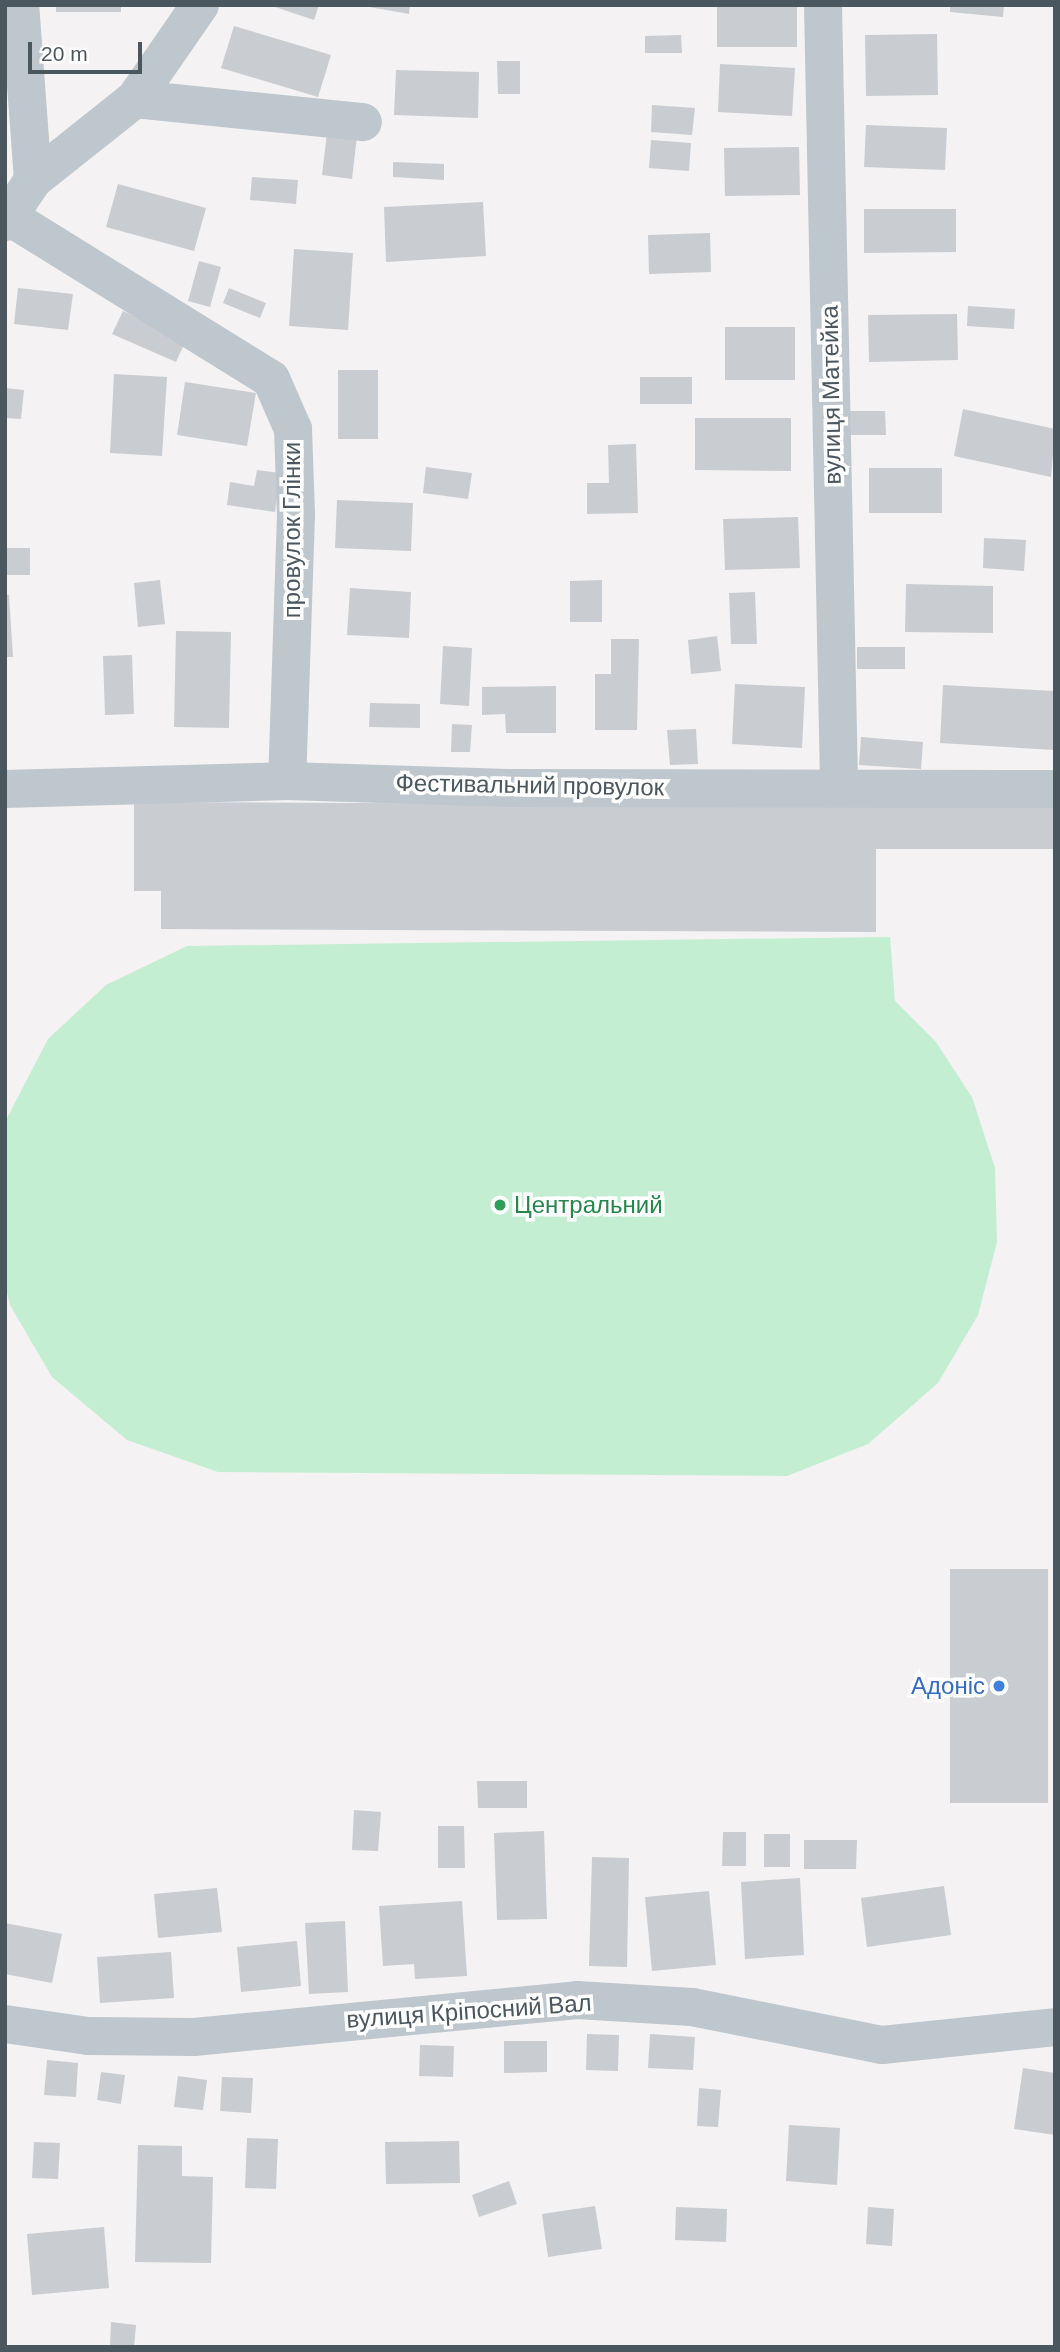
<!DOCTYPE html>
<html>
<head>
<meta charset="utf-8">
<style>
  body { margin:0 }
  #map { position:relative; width:1060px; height:2352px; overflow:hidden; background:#f4f2f2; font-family:Arial,sans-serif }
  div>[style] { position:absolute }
  .green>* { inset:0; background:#c4eed1 }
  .building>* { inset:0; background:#c9cdd1 }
  .minor>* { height:38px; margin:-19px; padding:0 19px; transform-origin:19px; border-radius:19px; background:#bec7cd }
  .dots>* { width:19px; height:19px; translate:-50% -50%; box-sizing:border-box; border:4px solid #fff; border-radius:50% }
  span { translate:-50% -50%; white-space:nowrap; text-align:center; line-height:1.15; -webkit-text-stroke:7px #fff; paint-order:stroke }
  .street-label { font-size:24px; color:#4a575f }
  .leisure-label { font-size:24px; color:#27864d }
  .left { translate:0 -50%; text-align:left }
  .shop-label { font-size:24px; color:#366cbe }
  .right { translate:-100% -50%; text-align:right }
  .frame { position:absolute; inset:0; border:7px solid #4a575f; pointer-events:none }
  .scale { position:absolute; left:28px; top:42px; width:114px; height:32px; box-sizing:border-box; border:4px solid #4a575f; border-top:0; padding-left:9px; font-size:21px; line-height:24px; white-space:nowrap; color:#4a575f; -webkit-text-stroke:5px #fff; paint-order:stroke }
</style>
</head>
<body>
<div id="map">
  <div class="green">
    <i style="clip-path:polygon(890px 937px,895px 1001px,936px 1042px,972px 1097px,995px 1168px,997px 1242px,978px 1315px,938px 1383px,868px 1444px,787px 1476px,218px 1472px,127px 1440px,52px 1377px,10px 1305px,5px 1284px,5px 1122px,48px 1039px,106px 985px,187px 946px)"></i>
  </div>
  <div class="building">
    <i style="clip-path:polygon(56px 5px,121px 5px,121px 12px,56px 12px)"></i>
    <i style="clip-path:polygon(269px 5px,319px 5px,314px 20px)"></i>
    <i style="clip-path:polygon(358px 5px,410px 5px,409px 14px)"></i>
    <i style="clip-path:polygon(717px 5px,797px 5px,797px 47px,717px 47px)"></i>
    <i style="clip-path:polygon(950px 5px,1004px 5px,1003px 17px,950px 12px)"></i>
    <i style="clip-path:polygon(234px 26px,331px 55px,318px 97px,221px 68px)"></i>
    <i style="clip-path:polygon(937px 34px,938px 95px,866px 96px,865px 35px)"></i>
    <i style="clip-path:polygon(681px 35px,682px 53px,645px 53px,645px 36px)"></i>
    <i style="clip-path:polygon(497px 61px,520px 61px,520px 94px,498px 94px)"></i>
    <i style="clip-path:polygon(720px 64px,795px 68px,792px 116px,718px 112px)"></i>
    <i style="clip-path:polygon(396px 70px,479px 72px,478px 118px,394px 115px)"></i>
    <i style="clip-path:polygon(652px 105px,695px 108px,692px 135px,651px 132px)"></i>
    <i style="clip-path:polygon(866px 125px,947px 128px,945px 170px,864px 167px)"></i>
    <i style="clip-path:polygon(327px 133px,357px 136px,352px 179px,322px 175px)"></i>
    <i style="clip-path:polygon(651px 140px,691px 143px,689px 171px,649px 168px)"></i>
    <i style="clip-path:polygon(799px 147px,800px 195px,725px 196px,724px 148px)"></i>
    <i style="clip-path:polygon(393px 162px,444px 164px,444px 180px,393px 177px)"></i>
    <i style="clip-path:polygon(252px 177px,298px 180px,296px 204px,250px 200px)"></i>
    <i style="clip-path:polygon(118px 184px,206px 208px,194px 251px,106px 227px)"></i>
    <i style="clip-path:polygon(483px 202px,486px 256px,386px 262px,384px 207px)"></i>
    <i style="clip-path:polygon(864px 209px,956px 209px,956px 252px,864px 253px)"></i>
    <i style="clip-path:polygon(710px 233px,711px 272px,649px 274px,648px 235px)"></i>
    <i style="clip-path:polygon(294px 249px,353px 253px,348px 330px,289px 326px)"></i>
    <i style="clip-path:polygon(199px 261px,221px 267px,210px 307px,188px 301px)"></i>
    <i style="clip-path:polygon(18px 288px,73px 294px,68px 330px,14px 324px)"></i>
    <i style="clip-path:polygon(229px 288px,266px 303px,260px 318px,223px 303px)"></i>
    <i style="clip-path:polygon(968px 306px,1015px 309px,1014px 329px,967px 326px)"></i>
    <i style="clip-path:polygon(123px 311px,186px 340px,176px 362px,112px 334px)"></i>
    <i style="clip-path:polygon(957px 314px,958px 360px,869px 362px,868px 315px)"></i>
    <i style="clip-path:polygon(725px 327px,795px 327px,795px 380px,725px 380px)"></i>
    <i style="clip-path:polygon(338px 370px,378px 370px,378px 439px,338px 439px)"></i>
    <i style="clip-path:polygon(114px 374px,167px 377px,162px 456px,110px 453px)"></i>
    <i style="clip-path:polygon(640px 377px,692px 377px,692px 404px,640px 404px)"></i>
    <i style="clip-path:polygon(185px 382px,256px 393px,247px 446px,177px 435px)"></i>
    <i style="clip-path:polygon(5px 388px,24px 390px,21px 419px,5px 418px)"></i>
    <i style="clip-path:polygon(963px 409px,1055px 429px,1051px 477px,954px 456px)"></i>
    <i style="clip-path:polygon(849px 411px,885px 411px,886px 435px,850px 435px)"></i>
    <i style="clip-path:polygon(695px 418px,791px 418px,791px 471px,695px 470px)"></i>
    <i style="clip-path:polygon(636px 444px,638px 513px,587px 514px,587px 483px,609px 483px,608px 445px)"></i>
    <i style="clip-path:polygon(426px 467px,472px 473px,468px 499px,423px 493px)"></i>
    <i style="clip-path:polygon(869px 468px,942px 468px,942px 513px,869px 513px)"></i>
    <i style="clip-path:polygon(257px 470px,280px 473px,275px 512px,227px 505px,230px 482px,254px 486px)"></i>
    <i style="clip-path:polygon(337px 500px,413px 503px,411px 551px,335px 548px)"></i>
    <i style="clip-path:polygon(798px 517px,800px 568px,725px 570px,723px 519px)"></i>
    <i style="clip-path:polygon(984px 538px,1026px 540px,1024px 571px,983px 568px)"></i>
    <i style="clip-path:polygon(5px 548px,30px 548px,30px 575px,5px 575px)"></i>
    <i style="clip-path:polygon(160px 580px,165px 624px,138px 627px,134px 583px)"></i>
    <i style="clip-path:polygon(602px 580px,602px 622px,570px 622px,570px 581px)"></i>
    <i style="clip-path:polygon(906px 584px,993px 586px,993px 633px,905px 632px)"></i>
    <i style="clip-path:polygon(350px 588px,411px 592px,409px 638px,347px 635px)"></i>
    <i style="clip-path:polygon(755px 592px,757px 644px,731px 644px,729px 593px)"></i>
    <i style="clip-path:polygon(5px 595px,9px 595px,13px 657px,5px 657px)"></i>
    <i style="clip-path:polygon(176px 631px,231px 632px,229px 728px,174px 727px)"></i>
    <i style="clip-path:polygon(717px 636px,721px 671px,691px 674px,688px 640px)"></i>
    <i style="clip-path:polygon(611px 639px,639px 639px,637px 730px,595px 730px,595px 674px,611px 674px)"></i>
    <i style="clip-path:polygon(443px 646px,472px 648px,469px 706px,440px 704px)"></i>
    <i style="clip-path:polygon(857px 647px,905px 647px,905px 669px,857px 669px)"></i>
    <i style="clip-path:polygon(132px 655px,134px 714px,105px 715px,103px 656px)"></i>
    <i style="clip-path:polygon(735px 684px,805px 687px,802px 748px,732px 744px)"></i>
    <i style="clip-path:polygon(943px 685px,1055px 691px,1055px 750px,940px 743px)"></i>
    <i style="clip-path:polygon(556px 686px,556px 733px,506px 733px,505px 714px,482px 715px,482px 687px)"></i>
    <i style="clip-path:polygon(370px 703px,420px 704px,420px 728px,369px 727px)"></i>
    <i style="clip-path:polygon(452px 724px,472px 725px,470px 752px,451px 752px)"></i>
    <i style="clip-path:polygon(696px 729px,698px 764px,670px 765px,667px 730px)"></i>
    <i style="clip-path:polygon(861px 737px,923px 742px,921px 769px,859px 765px)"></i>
    <i style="clip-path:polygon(134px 802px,1055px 806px,1055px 849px,876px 849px,876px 932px,161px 929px,161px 891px,134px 891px)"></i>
    <i style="clip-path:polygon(950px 1569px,1048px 1569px,1048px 1803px,950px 1803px)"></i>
    <i style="clip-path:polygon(477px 1781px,527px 1781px,527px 1808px,478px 1808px)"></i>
    <i style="clip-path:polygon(354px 1810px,381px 1812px,378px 1851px,352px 1850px)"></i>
    <i style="clip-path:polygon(438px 1826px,464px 1826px,465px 1868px,438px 1868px)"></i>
    <i style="clip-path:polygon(544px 1831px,547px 1919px,497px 1920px,494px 1833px)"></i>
    <i style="clip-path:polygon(723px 1832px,746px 1832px,746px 1866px,722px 1866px)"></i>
    <i style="clip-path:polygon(764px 1834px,790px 1834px,790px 1867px,764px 1867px)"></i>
    <i style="clip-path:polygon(804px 1840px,857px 1840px,856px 1869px,804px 1869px)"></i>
    <i style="clip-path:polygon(592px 1857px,629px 1858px,627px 1967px,589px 1966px)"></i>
    <i style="clip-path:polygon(800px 1878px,804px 1955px,745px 1959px,741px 1882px)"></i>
    <i style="clip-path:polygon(944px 1886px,951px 1935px,867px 1947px,861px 1898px)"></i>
    <i style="clip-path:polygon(217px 1888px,222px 1932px,158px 1938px,154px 1894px)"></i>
    <i style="clip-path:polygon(709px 1891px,716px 1965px,652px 1971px,645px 1897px)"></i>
    <i style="clip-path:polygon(462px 1901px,467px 1976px,415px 1979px,414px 1964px,383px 1966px,379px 1906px)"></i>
    <i style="clip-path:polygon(345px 1921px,348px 1992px,309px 1994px,305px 1923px)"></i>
    <i style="clip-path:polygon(5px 1923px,62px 1934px,52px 1983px,5px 1974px)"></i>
    <i style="clip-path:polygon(297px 1941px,301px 1986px,241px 1992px,237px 1947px)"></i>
    <i style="clip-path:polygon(171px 1952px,174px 1998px,100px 2003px,97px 1957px)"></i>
    <i style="clip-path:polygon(587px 2034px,619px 2035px,618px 2071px,586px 2070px)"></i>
    <i style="clip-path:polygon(650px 2034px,695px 2037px,693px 2070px,648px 2068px)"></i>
    <i style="clip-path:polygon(504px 2041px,547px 2041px,547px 2072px,504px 2073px)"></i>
    <i style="clip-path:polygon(420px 2045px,454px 2046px,453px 2077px,419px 2076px)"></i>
    <i style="clip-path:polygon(47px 2060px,78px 2063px,76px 2097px,44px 2095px)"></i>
    <i style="clip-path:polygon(1023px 2068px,1055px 2073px,1055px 2135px,1014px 2129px)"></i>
    <i style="clip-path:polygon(101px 2072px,125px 2075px,121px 2104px,97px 2100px)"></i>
    <i style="clip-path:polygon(178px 2076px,207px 2080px,203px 2110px,174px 2107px)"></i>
    <i style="clip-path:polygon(222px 2077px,253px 2078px,251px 2113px,220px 2111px)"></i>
    <i style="clip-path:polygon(699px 2088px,721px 2090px,718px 2127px,697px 2126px)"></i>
    <i style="clip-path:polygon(789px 2125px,840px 2128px,837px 2185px,786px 2181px)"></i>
    <i style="clip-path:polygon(247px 2138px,278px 2139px,276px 2189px,245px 2188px)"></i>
    <i style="clip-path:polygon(459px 2141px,460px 2183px,386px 2184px,385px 2142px)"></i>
    <i style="clip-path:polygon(34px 2142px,60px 2143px,58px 2179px,32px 2178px)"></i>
    <i style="clip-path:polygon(138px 2145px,182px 2146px,182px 2176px,213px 2177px,211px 2263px,135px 2262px)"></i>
    <i style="clip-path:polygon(509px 2181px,517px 2204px,479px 2217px,472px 2195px)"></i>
    <i style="clip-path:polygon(595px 2206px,602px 2249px,548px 2257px,542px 2214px)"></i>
    <i style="clip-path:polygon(676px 2207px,727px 2209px,726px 2242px,675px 2240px)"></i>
    <i style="clip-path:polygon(868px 2207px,894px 2209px,892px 2246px,866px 2244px)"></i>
    <i style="clip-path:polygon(104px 2227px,109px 2288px,32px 2295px,27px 2234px)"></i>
    <i style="clip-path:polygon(111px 2322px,136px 2325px,134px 2347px,110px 2347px)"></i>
  </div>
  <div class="minor">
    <i style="left:200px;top:5px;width:114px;rotate:124.7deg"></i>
    <i style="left:135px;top:99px;width:229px;rotate:5.8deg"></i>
    <i style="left:823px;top:5px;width:780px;rotate:88.82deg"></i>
    <i style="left:33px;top:180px;width:130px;rotate:-38.5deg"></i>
    <i style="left:11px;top:218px;width:306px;rotate:31.8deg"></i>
    <i style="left:271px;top:379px;width:55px;rotate:66.3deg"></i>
    <i style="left:293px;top:429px;width:85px;rotate:88deg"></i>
    <i style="left:296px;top:514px;width:267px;rotate:91.9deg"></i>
    <i style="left:5px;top:222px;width:50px;rotate:-56.3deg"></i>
    <i style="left:33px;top:180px;width:175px;rotate:-94.2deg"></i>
    <i style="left:5px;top:789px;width:282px;rotate:-1.6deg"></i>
    <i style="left:287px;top:781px;width:221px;rotate:1.8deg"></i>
    <i style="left:508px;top:788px;width:547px;rotate:0.1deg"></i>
    <i style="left:5px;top:2024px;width:84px;rotate:8.2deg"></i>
    <i style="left:88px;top:2036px;width:106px;rotate:0.5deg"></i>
    <i style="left:194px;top:2037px;width:385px;rotate:-5.5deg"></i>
    <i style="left:577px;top:2000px;width:115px;rotate:3.5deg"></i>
    <i style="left:692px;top:2007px;width:194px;rotate:11.3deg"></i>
    <i style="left:882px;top:2045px;width:174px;rotate:-5.9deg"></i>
  </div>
  <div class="dots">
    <i style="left:500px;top:1205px;background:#2e9e5b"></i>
    <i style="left:999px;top:1686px;background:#3f7fe0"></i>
  </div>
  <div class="street-label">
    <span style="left:831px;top:395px;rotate:-91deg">вулиця Матейка</span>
    <span style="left:292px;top:530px;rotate:-90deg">провулок Глінки</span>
    <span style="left:530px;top:785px;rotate:1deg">Фестивальний провулок</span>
    <span style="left:469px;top:2011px;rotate:-4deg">вулиця Кріпосний Вал</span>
  </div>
  <div class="leisure-label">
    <span class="left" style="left:514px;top:1205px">Центральний</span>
  </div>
  <div class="shop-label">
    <span class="right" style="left:985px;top:1686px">Адоніс</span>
  </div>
  <div class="frame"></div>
  <div class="scale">20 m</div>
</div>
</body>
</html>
